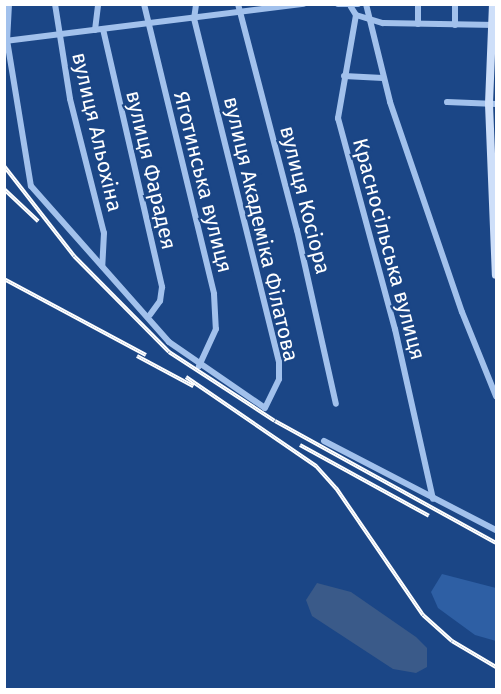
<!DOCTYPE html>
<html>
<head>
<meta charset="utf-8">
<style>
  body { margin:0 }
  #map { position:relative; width:501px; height:694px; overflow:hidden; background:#1b4686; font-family:"Fira Sans",sans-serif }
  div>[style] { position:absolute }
  .green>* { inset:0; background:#2e5fa4 }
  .water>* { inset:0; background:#3a5a89 }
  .street>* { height:6px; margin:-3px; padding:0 3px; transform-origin:3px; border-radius:3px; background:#a2c1ec }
  .secondary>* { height:8px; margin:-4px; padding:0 4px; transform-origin:4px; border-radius:4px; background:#cedff9 }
  .rail>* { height:4px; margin-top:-2px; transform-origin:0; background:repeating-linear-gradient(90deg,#1b4686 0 4.5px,#fff 0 9px); box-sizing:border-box; border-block:2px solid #fff }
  span { translate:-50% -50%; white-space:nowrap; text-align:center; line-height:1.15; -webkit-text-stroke:4.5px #1b4686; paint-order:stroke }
  .street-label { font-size:21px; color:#fff }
  .frame { position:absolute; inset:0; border:6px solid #fff; pointer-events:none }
</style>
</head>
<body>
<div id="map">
  <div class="green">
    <i style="clip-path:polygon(442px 574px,496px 588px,496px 641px,475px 635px,438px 608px,431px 592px)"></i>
  </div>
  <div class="water">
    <i style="clip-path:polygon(317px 583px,351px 592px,416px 637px,427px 648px,427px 667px,416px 673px,393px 669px,312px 616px,306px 600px)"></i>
  </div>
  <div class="street">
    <i style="left:9px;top:4px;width:36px;rotate:93deg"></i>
    <i style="left:7px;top:40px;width:148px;rotate:80.7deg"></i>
    <i style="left:31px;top:186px;width:208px;rotate:48.5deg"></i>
    <i style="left:169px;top:342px;width:116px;rotate:34.5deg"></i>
    <i style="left:265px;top:408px;width:32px;rotate:-64deg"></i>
    <i style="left:279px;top:379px;width:17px;rotate:-90deg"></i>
    <i style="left:279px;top:362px;width:353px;rotate:-103.9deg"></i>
    <i style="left:194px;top:19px;width:15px;rotate:-82deg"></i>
    <i style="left:55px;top:4px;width:96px;rotate:81deg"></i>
    <i style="left:70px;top:99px;width:138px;rotate:75.8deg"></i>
    <i style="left:104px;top:233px;width:33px;rotate:93deg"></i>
    <i style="left:144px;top:4px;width:298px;rotate:76.4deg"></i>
    <i style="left:214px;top:294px;width:35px;rotate:87deg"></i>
    <i style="left:216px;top:329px;width:41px;rotate:114.7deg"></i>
    <i style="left:238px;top:4px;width:234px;rotate:75.4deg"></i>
    <i style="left:297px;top:230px;width:178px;rotate:77.4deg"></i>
    <i style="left:338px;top:4px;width:20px"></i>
    <i style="left:366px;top:4px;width:101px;rotate:76.2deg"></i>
    <i style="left:390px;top:102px;width:222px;rotate:71.1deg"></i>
    <i style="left:462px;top:312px;width:91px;rotate:68deg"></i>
    <i style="left:418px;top:4px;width:20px;rotate:90deg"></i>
    <i style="left:455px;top:4px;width:21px;rotate:90deg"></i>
    <i style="left:351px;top:7px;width:9px;rotate:58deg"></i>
    <i style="left:356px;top:15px;width:105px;rotate:99.9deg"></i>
    <i style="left:338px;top:118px;width:219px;rotate:74.9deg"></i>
    <i style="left:395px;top:329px;width:174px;rotate:77.4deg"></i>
    <i style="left:356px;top:15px;width:28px;rotate:17deg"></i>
    <i style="left:383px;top:23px;width:113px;rotate:1deg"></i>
    <i style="left:103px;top:29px;width:265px;rotate:77.1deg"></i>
    <i style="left:162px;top:287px;width:14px;rotate:98deg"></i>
    <i style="left:160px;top:301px;width:17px;rotate:126deg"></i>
    <i style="left:95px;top:30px;width:26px;rotate:-83deg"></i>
    <i style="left:5px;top:41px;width:301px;rotate:-7.1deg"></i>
    <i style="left:344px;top:76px;width:39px;rotate:3deg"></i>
    <i style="left:447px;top:102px;width:49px;rotate:2.3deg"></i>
    <i style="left:324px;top:441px;width:194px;rotate:27.4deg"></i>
  </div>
  <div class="secondary">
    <i style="left:493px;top:4px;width:100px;rotate:92.3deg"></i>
    <i style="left:489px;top:104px;width:171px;rotate:87.7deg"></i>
  </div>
  <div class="rail">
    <i style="left:4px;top:166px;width:114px;rotate:52.1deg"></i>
    <i style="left:74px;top:256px;width:135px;rotate:45.3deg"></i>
    <i style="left:169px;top:352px;width:126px;rotate:33.1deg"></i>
    <i style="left:275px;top:421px;width:252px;rotate:28.9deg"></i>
    <i style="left:4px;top:189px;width:47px;rotate:43.3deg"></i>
    <i style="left:4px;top:279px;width:161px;rotate:28.2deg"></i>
    <i style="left:137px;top:356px;width:64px;rotate:28.2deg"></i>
    <i style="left:186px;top:377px;width:158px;rotate:34.4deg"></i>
    <i style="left:316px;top:466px;width:30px;rotate:48deg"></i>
    <i style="left:336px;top:488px;width:154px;rotate:55.6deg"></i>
    <i style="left:423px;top:615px;width:39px;rotate:42deg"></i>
    <i style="left:452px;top:641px;width:51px;rotate:30.6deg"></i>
    <i style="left:300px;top:445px;width:147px;rotate:28.8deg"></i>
  </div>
  <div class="street-label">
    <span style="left:97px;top:132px;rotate:77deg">вулиця Альохіна</span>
    <span style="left:151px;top:170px;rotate:77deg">вулиця Фарадея</span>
    <span style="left:203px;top:182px;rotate:76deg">Яготинська вулиця</span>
    <span style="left:305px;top:200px;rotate:76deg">вулиця Косіора</span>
    <span style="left:261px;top:229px;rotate:77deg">вулиця Академіка Філатова</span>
    <span style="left:389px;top:249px;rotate:75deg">Красносільська вулиця</span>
  </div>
  <div class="frame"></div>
</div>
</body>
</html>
